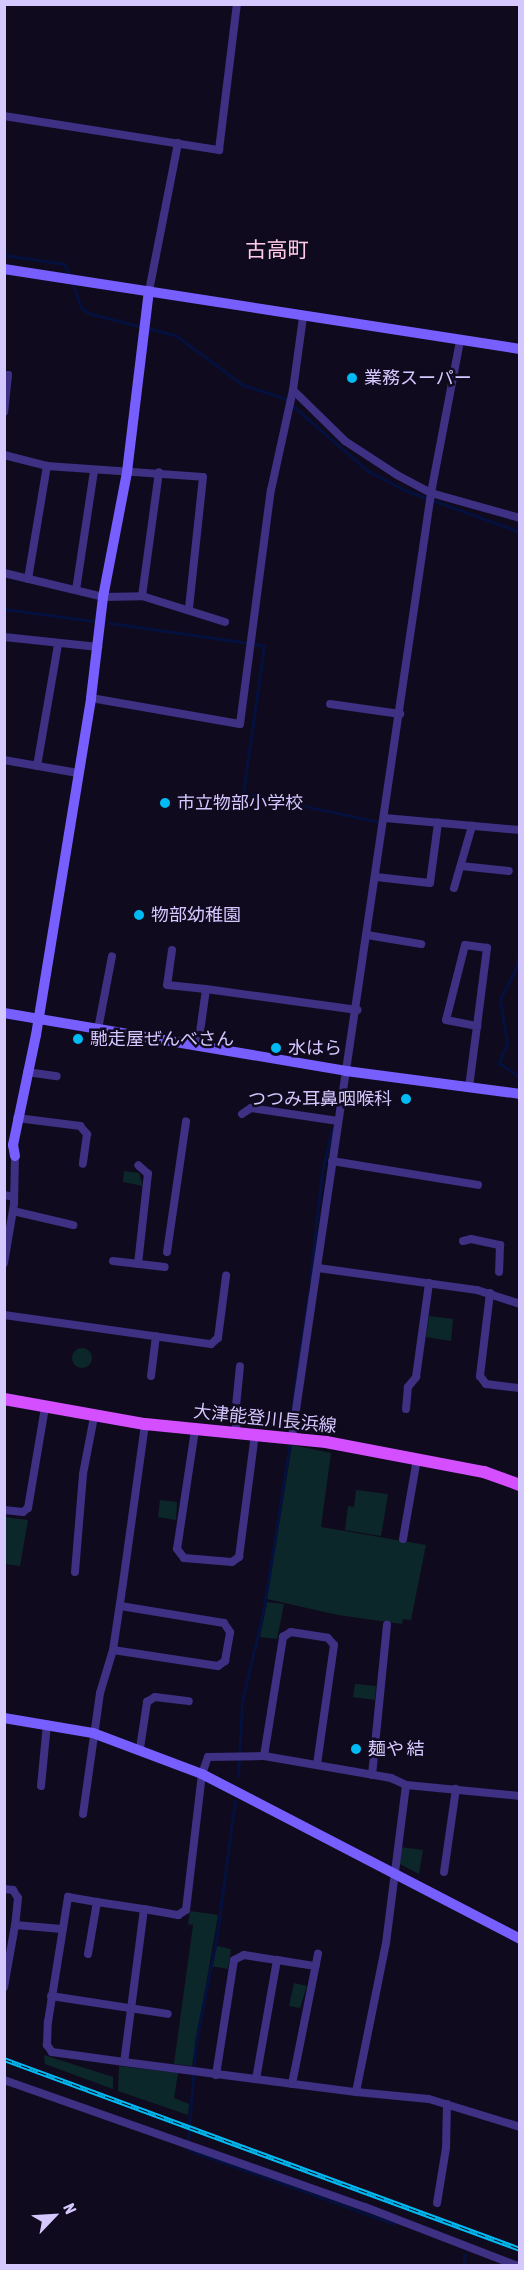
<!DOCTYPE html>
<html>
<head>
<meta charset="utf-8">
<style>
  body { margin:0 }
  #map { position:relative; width:524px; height:2270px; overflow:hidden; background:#100a1f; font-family:"Asap Condensed","Noto Sans JP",sans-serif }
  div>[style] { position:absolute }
  .green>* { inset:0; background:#0c2729 }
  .round { border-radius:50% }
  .stream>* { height:3px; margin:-1.5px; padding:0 1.5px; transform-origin:1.5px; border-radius:1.5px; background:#04113e }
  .street>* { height:8px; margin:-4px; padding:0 4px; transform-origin:4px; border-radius:4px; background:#3e3083 }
  .secondary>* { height:10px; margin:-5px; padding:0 5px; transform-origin:5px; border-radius:5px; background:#775fff }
  .primary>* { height:12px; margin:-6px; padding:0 6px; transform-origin:6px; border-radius:6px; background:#d44fff }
  .rail>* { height:5px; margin-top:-2.5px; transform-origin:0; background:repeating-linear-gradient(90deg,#100a1f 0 9px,#00bbf3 0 18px); box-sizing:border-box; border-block:2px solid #00bbf3 }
  .dots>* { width:16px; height:16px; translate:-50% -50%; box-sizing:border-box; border:3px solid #100a1f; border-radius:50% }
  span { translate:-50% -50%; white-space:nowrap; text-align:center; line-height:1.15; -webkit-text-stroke:5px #100a1f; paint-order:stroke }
  .poi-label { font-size:18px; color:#d5c8ff }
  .left { translate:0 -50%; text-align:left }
  .right { translate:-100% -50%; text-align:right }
  .street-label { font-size:18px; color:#d5c8ff }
  .quarter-label { font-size:21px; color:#ffcae5 }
  .frame { position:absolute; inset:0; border:6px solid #d5c8ff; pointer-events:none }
  .north { position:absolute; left:24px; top:2186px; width:60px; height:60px; -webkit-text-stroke:4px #100a1f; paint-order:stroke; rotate:65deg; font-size:16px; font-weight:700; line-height:24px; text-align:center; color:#d5c8ff }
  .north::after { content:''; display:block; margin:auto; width:21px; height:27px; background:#d5c8ff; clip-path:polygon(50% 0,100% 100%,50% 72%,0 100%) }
</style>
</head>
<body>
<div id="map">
  <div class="green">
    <i style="clip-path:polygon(124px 1171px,139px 1173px,143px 1186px,123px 1182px)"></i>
    <i style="clip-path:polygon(429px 1316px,453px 1319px,451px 1341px,426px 1337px)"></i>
    <i class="round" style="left:72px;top:1348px;width:20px;height:20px"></i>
    <i style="clip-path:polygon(292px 1445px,331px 1453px,321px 1527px,426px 1545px,411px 1620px,403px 1619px,402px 1624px,338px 1615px,267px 1599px)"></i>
    <i style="clip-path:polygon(356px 1490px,388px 1494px,381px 1536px,345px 1530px,348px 1506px,354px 1507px)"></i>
    <i style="clip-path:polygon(160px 1500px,177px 1502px,176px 1520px,158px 1517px)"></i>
    <i style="clip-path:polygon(4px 1517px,28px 1520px,20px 1566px,5px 1564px)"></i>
    <i style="clip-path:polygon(267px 1602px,284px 1604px,277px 1639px,260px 1637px)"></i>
    <i style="clip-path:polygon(355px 1684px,376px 1686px,375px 1700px,353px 1697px)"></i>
    <i style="clip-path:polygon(400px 1847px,423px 1850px,419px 1874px,398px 1863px)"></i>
    <i style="clip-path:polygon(190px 1911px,218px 1915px,192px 2066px,174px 2064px,193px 1925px,188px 1924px)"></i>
    <i style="clip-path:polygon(217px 1946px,231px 1949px,228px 1969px,211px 1966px)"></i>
    <i style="clip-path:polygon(294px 1983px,307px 1986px,300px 2008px,289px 2006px)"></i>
    <i style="clip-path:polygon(44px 2055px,113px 2077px,113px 2089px,45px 2064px)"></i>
    <i style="clip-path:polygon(119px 2066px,178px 2073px,174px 2098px,189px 2104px,188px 2115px,118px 2091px)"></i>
  </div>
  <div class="stream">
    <i style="left:4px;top:255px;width:61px;rotate:8.5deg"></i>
    <i style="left:64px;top:264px;width:16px;rotate:63deg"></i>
    <i style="left:73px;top:284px;width:23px;rotate:72deg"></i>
    <i style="left:80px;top:306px;width:11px;rotate:41deg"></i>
    <i style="left:88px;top:313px;width:56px;rotate:14.5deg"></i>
    <i style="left:148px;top:328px;width:28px;rotate:15deg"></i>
    <i style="left:175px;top:335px;width:84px;rotate:36.3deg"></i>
    <i style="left:243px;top:385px;width:43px;rotate:17.6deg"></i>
    <i style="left:284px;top:398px;width:111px;rotate:41deg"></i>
    <i style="left:368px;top:471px;width:44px;rotate:27.1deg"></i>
    <i style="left:407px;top:491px;width:120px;rotate:19.9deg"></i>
    <i style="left:4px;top:609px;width:90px;rotate:7.7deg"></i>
    <i style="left:110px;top:623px;width:140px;rotate:8.2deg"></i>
    <i style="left:254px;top:644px;width:10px;rotate:11deg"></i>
    <i style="left:264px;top:646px;width:148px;rotate:98.1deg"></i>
    <i style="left:243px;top:793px;width:140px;rotate:12deg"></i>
    <i style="left:380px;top:822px;width:3px;rotate:108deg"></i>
    <i style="left:520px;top:948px;width:18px;rotate:99deg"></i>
    <i style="left:517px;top:966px;width:38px;rotate:117deg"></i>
    <i style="left:500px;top:1000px;width:44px;rotate:80.8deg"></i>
    <i style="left:507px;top:1043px;width:22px;rotate:112deg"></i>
    <i style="left:499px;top:1063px;width:25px;rotate:34deg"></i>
    <i style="left:310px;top:1281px;width:110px;rotate:-83.7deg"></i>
    <i style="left:322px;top:1172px;width:44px;rotate:-76.9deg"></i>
    <i style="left:289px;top:1427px;width:137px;rotate:-81.6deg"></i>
    <i style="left:238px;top:1776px;width:75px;rotate:-86.9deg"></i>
    <i style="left:242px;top:1701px;width:90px;rotate:-76.6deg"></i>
    <i style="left:263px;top:1613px;width:173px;rotate:-81deg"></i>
    <i style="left:188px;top:2140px;width:100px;rotate:-85.4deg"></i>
    <i style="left:196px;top:2040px;width:101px;rotate:-78.6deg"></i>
    <i style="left:216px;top:1941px;width:141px;rotate:-82.3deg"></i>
    <i style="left:189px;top:2150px;width:218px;rotate:19.8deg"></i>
    <i style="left:463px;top:2266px;width:12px;rotate:-81deg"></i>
  </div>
  <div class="street">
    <i style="left:4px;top:116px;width:218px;rotate:9deg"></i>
    <i style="left:219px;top:150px;width:147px;rotate:-83deg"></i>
    <i style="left:149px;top:291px;width:151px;rotate:-78.9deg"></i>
    <i style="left:4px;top:375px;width:4px"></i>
    <i style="left:8px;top:375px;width:37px;rotate:96deg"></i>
    <i style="left:293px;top:390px;width:73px;rotate:44.4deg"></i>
    <i style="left:345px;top:441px;width:62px;rotate:33.2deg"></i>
    <i style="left:397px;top:475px;width:38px;rotate:28deg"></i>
    <i style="left:431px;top:493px;width:92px;rotate:15.7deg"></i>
    <i style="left:4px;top:455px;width:44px;rotate:14.3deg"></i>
    <i style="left:47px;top:466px;width:156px;rotate:4deg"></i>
    <i style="left:203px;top:477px;width:133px;rotate:96.1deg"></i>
    <i style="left:4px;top:573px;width:102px;rotate:13.6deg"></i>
    <i style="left:103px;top:597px;width:39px;rotate:-1deg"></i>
    <i style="left:142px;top:596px;width:87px;rotate:17.4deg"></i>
    <i style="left:28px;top:579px;width:115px;rotate:-80.5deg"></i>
    <i style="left:76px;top:590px;width:120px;rotate:-81.4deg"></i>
    <i style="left:142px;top:596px;width:125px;rotate:-82.2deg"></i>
    <i style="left:4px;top:637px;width:95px;rotate:6.1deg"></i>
    <i style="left:91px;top:698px;width:151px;rotate:9.9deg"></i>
    <i style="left:240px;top:724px;width:236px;rotate:-82.5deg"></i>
    <i style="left:271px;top:490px;width:102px;rotate:-77.6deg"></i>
    <i style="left:293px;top:390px;width:74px;rotate:-82.2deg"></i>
    <i style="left:330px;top:704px;width:71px;rotate:8.1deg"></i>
    <i style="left:4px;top:760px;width:75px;rotate:10deg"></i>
    <i style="left:37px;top:766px;width:124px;rotate:-80.2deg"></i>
    <i style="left:385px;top:818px;width:136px;rotate:5.1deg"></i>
    <i style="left:461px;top:866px;width:48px;rotate:5.9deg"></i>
    <i style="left:376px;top:877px;width:54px;rotate:6.3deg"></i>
    <i style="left:430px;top:883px;width:61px;rotate:-82.4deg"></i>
    <i style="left:454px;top:888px;width:65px;rotate:-73.8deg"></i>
    <i style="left:367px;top:935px;width:55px;rotate:9.5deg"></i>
    <i style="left:172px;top:950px;width:35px;rotate:98deg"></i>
    <i style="left:167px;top:985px;width:39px;rotate:6deg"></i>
    <i style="left:98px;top:1029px;width:74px;rotate:-79.1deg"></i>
    <i style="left:194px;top:1046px;width:9px;rotate:-54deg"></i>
    <i style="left:199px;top:1039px;width:50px;rotate:-82deg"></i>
    <i style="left:206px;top:989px;width:153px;rotate:7.9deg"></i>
    <i style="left:27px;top:1072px;width:30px;rotate:8deg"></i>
    <i style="left:469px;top:1087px;width:62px;rotate:-82.5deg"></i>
    <i style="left:477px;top:1026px;width:79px;rotate:-82.7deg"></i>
    <i style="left:487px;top:948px;width:22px;rotate:-172deg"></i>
    <i style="left:465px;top:945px;width:77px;rotate:104.2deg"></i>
    <i style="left:446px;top:1020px;width:32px;rotate:11deg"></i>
    <i style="left:242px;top:1114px;width:11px;rotate:-34deg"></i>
    <i style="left:251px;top:1108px;width:88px;rotate:8.5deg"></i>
    <i style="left:17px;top:1118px;width:64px;rotate:7.2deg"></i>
    <i style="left:80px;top:1126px;width:11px;rotate:49deg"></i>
    <i style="left:87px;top:1134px;width:30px;rotate:98deg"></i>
    <i style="left:332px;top:1161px;width:148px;rotate:9.3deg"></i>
    <i style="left:4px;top:1195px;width:10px;rotate:11deg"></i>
    <i style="left:13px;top:1211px;width:62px;rotate:13.1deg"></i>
    <i style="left:463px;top:1241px;width:8px;rotate:-14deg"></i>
    <i style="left:471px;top:1239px;width:30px;rotate:12deg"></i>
    <i style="left:500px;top:1245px;width:27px;rotate:92deg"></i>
    <i style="left:167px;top:1252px;width:132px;rotate:-81.7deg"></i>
    <i style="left:113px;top:1261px;width:52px;rotate:6.6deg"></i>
    <i style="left:4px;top:1263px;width:60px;rotate:-80.4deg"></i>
    <i style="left:14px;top:1204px;width:48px;rotate:-88.8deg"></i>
    <i style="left:138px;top:1264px;width:91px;rotate:-83.7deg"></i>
    <i style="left:148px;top:1174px;width:13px;rotate:-138deg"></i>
    <i style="left:318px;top:1268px;width:161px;rotate:7.9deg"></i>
    <i style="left:477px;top:1290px;width:45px;rotate:18deg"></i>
    <i style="left:490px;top:1293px;width:84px;rotate:96.9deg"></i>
    <i style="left:480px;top:1376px;width:10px;rotate:53deg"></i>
    <i style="left:486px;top:1384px;width:34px;rotate:7deg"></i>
    <i style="left:4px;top:1315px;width:209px;rotate:8deg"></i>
    <i style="left:211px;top:1344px;width:9px;rotate:-41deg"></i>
    <i style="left:218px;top:1338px;width:63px;rotate:-82.6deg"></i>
    <i style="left:151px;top:1376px;width:40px;rotate:-82.9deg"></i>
    <i style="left:406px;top:1409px;width:22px;rotate:-85deg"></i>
    <i style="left:408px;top:1387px;width:13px;rotate:-51deg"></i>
    <i style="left:416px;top:1377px;width:95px;rotate:-82.1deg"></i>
    <i style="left:195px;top:1430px;width:120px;rotate:98.6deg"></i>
    <i style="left:177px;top:1549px;width:11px;rotate:52deg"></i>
    <i style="left:184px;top:1558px;width:48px;rotate:4.8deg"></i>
    <i style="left:232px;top:1562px;width:9px;rotate:-36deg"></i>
    <i style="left:239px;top:1557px;width:124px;rotate:-82.6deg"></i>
    <i style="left:237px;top:1433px;width:17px;rotate:-97deg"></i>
    <i style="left:235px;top:1416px;width:50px;rotate:-84.3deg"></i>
    <i style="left:292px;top:1437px;width:954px;rotate:-81.62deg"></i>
    <i style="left:431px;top:493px;width:155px;rotate:-79.2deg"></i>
    <i style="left:4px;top:1510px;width:19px;rotate:6deg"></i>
    <i style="left:23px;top:1512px;width:6px;rotate:-39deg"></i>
    <i style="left:28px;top:1508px;width:102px;rotate:-80.4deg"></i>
    <i style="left:403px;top:1539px;width:81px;rotate:-80.1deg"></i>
    <i style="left:75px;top:1572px;width:98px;rotate:-85.3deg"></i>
    <i style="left:83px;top:1474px;width:58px;rotate:-79.1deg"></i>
    <i style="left:113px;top:1650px;width:106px;rotate:8.7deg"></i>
    <i style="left:218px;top:1666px;width:9px;rotate:-36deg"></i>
    <i style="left:225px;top:1661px;width:29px;rotate:-80deg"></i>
    <i style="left:230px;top:1632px;width:11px;rotate:-124deg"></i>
    <i style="left:224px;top:1623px;width:105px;rotate:-170.7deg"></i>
    <i style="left:140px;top:1748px;width:47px;rotate:-81.3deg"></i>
    <i style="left:147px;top:1702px;width:9px;rotate:-32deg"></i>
    <i style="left:155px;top:1697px;width:34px;rotate:7deg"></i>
    <i style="left:264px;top:1756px;width:121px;rotate:-80.9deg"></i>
    <i style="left:283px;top:1637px;width:9px;rotate:-32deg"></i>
    <i style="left:291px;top:1632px;width:37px;rotate:9deg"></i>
    <i style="left:328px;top:1638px;width:9px;rotate:49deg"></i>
    <i style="left:334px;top:1645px;width:120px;rotate:98.1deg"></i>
    <i style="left:372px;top:1775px;width:151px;rotate:-84.3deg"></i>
    <i style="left:406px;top:1785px;width:159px;rotate:97.2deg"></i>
    <i style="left:386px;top:1943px;width:152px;rotate:101.4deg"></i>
    <i style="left:356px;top:2092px;width:73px;rotate:5.5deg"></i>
    <i style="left:429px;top:2099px;width:95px;rotate:17.1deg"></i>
    <i style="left:41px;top:1786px;width:62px;rotate:-84.5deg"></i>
    <i style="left:83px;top:1814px;width:122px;rotate:-82deg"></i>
    <i style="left:100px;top:1693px;width:45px;rotate:-73.2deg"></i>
    <i style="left:113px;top:1650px;width:68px;rotate:-81.5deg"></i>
    <i style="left:123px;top:1583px;width:161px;rotate:-82.1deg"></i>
    <i style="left:444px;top:1872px;width:84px;rotate:-81.8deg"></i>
    <i style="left:4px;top:1889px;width:9px;rotate:6deg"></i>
    <i style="left:13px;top:1890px;width:9px;rotate:58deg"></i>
    <i style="left:18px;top:1898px;width:27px;rotate:96deg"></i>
    <i style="left:15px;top:1925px;width:47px;rotate:4.9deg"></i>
    <i style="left:144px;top:1909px;width:154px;rotate:97.4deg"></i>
    <i style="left:124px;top:2062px;width:73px;rotate:-172.1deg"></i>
    <i style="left:52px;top:2052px;width:9px;rotate:-126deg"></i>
    <i style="left:47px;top:2045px;width:23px;rotate:-88deg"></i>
    <i style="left:48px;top:2022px;width:127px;rotate:-80.9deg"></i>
    <i style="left:68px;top:1897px;width:29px;rotate:10deg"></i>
    <i style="left:97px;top:1902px;width:48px;rotate:8.5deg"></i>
    <i style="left:144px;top:1909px;width:35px;rotate:10deg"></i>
    <i style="left:178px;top:1915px;width:9px;rotate:-32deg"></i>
    <i style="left:186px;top:1910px;width:137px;rotate:-83.3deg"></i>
    <i style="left:202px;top:1774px;width:18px;rotate:-71deg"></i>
    <i style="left:208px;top:1757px;width:56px;rotate:-1deg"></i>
    <i style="left:264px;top:1756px;width:129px;rotate:9.8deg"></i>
    <i style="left:391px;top:1778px;width:17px;rotate:25deg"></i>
    <i style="left:406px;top:1785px;width:115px;rotate:5.5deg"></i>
    <i style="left:88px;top:1954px;width:53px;rotate:-80.2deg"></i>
    <i style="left:4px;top:1987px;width:63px;rotate:-79.9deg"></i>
    <i style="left:51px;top:1996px;width:118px;rotate:8.7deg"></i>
    <i style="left:124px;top:2062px;width:234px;rotate:7.4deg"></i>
    <i style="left:216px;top:2075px;width:116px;rotate:-81.1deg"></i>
    <i style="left:234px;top:1960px;width:11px;rotate:-27deg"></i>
    <i style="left:244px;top:1955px;width:33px;rotate:9deg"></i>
    <i style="left:256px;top:2079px;width:121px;rotate:-80deg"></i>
    <i style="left:277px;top:1960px;width:39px;rotate:9deg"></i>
    <i style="left:4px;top:2080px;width:383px;rotate:19.4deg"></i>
    <i style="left:365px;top:2207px;width:164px;rotate:21.1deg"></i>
    <i style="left:292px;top:2084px;width:133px;rotate:-78.7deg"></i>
    <i style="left:437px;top:2203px;width:56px;rotate:-80.7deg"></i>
    <i style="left:446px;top:2148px;width:44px;rotate:-88.7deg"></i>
  </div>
  <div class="secondary">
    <i style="left:4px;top:269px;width:522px;rotate:8.81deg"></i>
    <i style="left:4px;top:1013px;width:347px;rotate:9.6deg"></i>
    <i style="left:346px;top:1071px;width:176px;rotate:7.5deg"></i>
    <i style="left:15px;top:1156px;width:11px;rotate:-100deg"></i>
    <i style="left:13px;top:1145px;width:112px;rotate:-78.2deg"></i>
    <i style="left:36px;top:1035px;width:341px;rotate:-80.7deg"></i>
    <i style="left:91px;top:698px;width:102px;rotate:-83.2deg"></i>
    <i style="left:103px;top:597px;width:127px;rotate:-79.1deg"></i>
    <i style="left:127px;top:472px;width:182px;rotate:-83.1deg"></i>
    <i style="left:4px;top:1718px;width:90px;rotate:9.6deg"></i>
    <i style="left:93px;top:1733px;width:116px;rotate:20.6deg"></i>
    <i style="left:202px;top:1774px;width:358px;rotate:27.4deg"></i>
  </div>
  <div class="primary">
    <i style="left:4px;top:1399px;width:143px;rotate:10.1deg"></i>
    <i style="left:145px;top:1424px;width:182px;rotate:5.7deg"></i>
    <i style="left:326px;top:1442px;width:161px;rotate:10.8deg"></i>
    <i style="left:484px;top:1472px;width:38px;rotate:20deg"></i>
  </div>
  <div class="rail">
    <i style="left:4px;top:2059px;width:550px;rotate:20.21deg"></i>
  </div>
  <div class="dots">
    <i style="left:352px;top:378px;background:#00bbf3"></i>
    <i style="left:165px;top:803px;background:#00bbf3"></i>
    <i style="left:139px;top:915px;background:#00bbf3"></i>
    <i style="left:78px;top:1039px;background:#00bbf3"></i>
    <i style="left:276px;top:1048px;background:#00bbf3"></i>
    <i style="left:406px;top:1099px;background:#00bbf3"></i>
    <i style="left:356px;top:1749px;background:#00bbf3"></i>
  </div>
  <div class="poi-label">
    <span class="left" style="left:364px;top:378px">業務スーパー</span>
    <span class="left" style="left:177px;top:803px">市立物部小学校</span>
    <span class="left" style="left:151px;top:915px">物部幼稚園</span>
    <span class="left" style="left:90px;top:1039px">馳走屋ぜんべさん</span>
    <span class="left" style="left:288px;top:1048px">水はら</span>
    <span class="right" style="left:392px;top:1099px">つつみ耳鼻咽喉科</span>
    <span class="left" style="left:368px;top:1749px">麺や 結</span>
  </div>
  <div class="street-label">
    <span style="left:265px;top:1419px;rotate:6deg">大津能登川長浜線</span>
  </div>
  <div class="quarter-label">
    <span style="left:277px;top:249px">古高町</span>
  </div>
  <div class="frame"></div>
  <div class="north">N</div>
</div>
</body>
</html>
